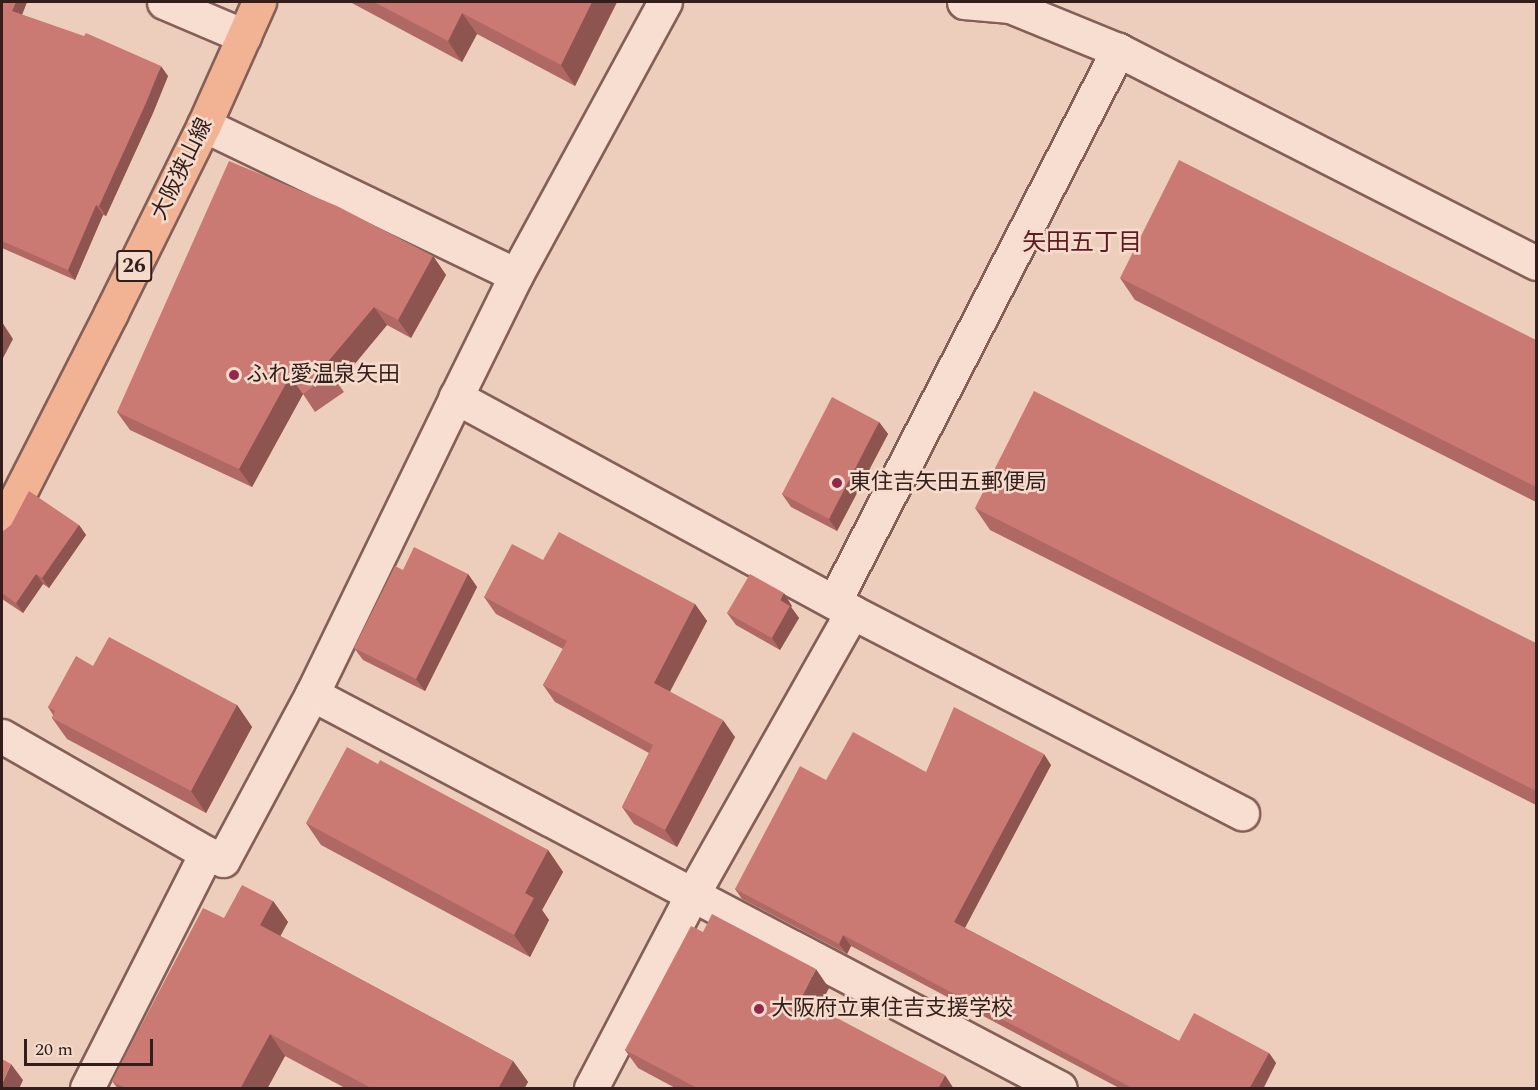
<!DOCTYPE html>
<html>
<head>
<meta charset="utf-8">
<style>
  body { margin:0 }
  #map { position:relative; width:1538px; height:1090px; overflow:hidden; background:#edcebd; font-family:Spectral,"Noto Sans JP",serif }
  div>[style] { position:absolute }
  .roads { filter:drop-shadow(2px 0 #845f57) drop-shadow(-2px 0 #845f57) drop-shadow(0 2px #845f57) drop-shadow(0 -2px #845f57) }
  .minor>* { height:33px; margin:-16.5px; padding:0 16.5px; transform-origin:16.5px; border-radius:16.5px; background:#f8ded0 }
  .major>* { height:33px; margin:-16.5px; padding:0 16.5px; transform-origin:16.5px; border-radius:16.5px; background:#f1b394 }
  .wall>* { inset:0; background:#af6863 }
  .shaded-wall>* { inset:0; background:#8e5550 }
  .building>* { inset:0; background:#cb7973 }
  .dots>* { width:16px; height:16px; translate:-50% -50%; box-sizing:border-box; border:3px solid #f4dbcc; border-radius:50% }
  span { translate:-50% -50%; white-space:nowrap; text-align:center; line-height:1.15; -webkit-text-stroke:5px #f4dbcc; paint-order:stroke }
  .shield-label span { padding:2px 4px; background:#f4dbcc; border:2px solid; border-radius:4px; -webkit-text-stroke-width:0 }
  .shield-label { font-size:21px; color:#331e1b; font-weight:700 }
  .street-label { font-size:22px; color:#331e1b }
  .poi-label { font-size:22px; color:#331e1b }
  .left { translate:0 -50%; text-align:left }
  .neighbourhood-label { font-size:24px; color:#5f1b25 }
  .frame { position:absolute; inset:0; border:3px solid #331e1b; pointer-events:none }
  .scale { position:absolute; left:24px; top:1039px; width:129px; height:27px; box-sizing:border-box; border:3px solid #331e1b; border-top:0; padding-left:8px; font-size:18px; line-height:21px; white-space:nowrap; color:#331e1b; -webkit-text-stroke:4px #f4dbcc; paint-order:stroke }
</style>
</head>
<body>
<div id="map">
  <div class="roads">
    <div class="minor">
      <i style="left:164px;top:2px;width:87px;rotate:23deg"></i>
      <i style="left:964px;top:2px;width:46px;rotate:5deg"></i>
      <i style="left:1010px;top:6px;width:117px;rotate:22.2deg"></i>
      <i style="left:1118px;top:50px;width:469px;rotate:27deg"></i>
      <i style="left:204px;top:125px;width:346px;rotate:25.7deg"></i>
      <i style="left:834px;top:602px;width:621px;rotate:-62.77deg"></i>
      <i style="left:852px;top:612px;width:439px;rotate:27.3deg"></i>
      <i style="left:312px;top:694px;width:845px;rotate:27.78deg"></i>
      <i style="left:2px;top:736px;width:235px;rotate:29.8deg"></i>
      <i style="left:87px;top:1088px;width:263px;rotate:-63.1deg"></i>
      <i style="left:206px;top:853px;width:18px;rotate:22deg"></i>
      <i style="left:223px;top:860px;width:188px;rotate:-61.8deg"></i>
      <i style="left:312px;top:694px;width:330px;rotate:-64.1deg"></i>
      <i style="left:591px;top:1088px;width:218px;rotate:-62.4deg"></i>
      <i style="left:692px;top:895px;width:325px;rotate:-60.5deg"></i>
      <i style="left:852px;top:612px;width:451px;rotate:-151.5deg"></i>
      <i style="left:456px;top:397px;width:136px;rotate:-63.8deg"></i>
      <i style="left:516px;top:275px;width:311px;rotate:-61.4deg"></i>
    </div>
    <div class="major">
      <i style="left:2px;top:527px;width:240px;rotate:-63deg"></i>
      <i style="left:111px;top:313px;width:210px;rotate:-63.7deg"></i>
      <i style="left:204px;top:125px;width:135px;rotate:-65.9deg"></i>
    </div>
  </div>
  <div class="wall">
    <i style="clip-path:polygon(2px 2px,27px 2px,22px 15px,168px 76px,153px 113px,106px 216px,103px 215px,75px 280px,2px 248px)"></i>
    <i style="clip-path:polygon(350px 2px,617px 2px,575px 86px,477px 34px,462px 62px)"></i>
    <i style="clip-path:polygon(433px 256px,446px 275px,411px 338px,387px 325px,338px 384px,344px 392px,315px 412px,303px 394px,252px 487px,130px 430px,117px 412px)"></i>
    <i style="clip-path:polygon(1120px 278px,1536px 340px,1536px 502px,1135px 300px)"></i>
    <i style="clip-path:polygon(879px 422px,888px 434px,837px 531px,791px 507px,782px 494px)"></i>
    <i style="clip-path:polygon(975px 508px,1536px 643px,1536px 805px,990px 530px)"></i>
    <i style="clip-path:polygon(79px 525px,86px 535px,49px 588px,43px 584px,23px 613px,2px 599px,2px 532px)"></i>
    <i style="clip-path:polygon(543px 560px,695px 604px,707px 621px,670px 692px,735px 737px,677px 847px,634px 824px,622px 807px,649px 753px,555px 702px,543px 685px,563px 649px,496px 614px,484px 597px)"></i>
    <i style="clip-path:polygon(403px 570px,468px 574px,477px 587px,425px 691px,363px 660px,354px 648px)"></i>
    <i style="clip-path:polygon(792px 606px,791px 607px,799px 618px,780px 650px,736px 625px,727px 613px)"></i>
    <i style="clip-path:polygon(93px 666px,237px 705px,252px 727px,206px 813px,67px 739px,52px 718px,53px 715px,48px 707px)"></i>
    <i style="clip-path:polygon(378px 764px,548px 850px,563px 872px,542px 910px,549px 920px,530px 957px,321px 845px,306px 823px)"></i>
    <i style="clip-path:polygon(1051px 765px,965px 928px,1179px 1041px,1269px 1053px,1276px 1063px,1263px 1089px,1121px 1089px,851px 946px,847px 954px,742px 899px,735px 889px,926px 772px)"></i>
    <i style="clip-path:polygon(273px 901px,288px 922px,280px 936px,513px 1061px,528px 1082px,524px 1089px,347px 1089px,285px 1056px,267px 1089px,118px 1089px,112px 1081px,224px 918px)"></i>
    <i style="clip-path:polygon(703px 932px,829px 988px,818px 1008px,954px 1089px,677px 1089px,638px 1068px,625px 1050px)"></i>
  </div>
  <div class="shaded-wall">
    <i style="clip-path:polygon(16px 2px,27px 2px,19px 22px,12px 11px)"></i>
    <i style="clip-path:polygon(592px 2px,617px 2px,575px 86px,561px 65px)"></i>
    <i style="clip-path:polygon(462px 13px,477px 34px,462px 62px,448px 41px)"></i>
    <i style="clip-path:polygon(161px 66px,168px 76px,153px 113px,106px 216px,99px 206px)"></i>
    <i style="clip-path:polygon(96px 205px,103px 215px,75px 280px,68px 270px)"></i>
    <i style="clip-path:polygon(433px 256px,446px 275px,411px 338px,398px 320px)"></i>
    <i style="clip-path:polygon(374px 307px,387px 325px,338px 384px,344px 392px,325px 365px)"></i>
    <i style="clip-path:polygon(2px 322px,13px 339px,2px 360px)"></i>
    <i style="clip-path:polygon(290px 376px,303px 394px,252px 487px,239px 469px)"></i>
    <i style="clip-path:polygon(879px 422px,888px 434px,837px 531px,829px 519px)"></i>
    <i style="clip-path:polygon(79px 525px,86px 535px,49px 588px,42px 578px)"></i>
    <i style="clip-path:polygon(36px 574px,43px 584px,23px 613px,16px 603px)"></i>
    <i style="clip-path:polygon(468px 574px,477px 587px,425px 691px,416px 679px)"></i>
    <i style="clip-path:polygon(784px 593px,792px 606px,791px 607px,799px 618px,780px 650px,772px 638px,780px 600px)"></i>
    <i style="clip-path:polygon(695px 604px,707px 621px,665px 700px,654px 683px)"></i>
    <i style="clip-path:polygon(237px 705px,252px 727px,206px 813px,191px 791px)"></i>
    <i style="clip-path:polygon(723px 720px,735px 737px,677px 847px,665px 830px)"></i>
    <i style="clip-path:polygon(1044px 754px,1051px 765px,962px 933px,954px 922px)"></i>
    <i style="clip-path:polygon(548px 850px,563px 872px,542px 910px,549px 920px,530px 957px,514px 935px,525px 893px)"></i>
    <i style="clip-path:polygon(273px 901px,288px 922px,275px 946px,260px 925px)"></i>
    <i style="clip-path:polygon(843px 935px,851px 946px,847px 954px,839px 944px)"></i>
    <i style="clip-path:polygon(816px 969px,829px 988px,813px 1017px,801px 999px)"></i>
    <i style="clip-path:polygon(270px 1034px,285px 1056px,267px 1089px,240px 1089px)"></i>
    <i style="clip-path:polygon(1269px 1053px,1276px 1063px,1263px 1089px,1249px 1089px)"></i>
    <i style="clip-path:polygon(513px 1061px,528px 1082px,524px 1089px,498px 1089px)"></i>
    <i style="clip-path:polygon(11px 1064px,23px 1080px,19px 1089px,2px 1089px,2px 1084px)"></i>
    <i style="clip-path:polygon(945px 1075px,954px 1089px,938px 1089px)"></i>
  </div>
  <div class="building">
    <i style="clip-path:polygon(2px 2px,16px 2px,12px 11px,84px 36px,86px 33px,161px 66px,146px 103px,99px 206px,96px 205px,68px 270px,2px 241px)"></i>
    <i style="clip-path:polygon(374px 2px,592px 2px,561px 65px,462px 13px,448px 41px)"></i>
    <i style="clip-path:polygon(1179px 160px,1536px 340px,1536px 487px,1120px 278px)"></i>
    <i style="clip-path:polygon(229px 161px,337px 206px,433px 256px,398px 320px,374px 307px,325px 365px,331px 374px,303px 394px,290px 376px,239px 469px,117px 412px)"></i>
    <i style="clip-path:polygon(1034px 391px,1536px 643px,1536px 791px,975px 508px)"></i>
    <i style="clip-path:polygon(832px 397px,879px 422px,829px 519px,782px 494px)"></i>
    <i style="clip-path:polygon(29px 491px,79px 525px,42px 578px,36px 574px,16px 603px,2px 593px,2px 532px,11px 525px)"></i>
    <i style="clip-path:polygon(559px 532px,695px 604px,654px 683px,723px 720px,665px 830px,622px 807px,653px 745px,543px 685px,567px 641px,484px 597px,512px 544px,543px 560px)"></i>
    <i style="clip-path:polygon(414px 547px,468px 574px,416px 679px,354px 648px,395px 566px,403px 570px)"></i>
    <i style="clip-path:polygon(750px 574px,784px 593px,780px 600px,790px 606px,772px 638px,727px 613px)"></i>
    <i style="clip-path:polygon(109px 637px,237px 705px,191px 791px,52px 718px,55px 711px,48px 707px,76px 656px,93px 666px)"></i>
    <i style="clip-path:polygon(954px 707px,1044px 754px,954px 922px,1179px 1041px,1194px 1013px,1269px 1053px,1249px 1089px,1134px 1089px,843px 935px,839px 944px,735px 889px,800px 766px,826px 780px,853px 732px,926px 772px)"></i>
    <i style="clip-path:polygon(347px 747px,378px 764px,380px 760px,548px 850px,525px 893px,534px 898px,514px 935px,306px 823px)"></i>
    <i style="clip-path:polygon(242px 885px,273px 901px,260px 925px,513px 1061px,498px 1089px,373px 1089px,270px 1034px,240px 1089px,212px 1089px,210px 1087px,209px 1089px,127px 1089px,112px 1081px,203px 908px,224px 918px)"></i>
    <i style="clip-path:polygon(712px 914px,816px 969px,801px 999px,945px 1075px,938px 1089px,699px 1089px,625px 1050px,691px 926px,703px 932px)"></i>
    <i style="clip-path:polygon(2px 1059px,11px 1064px,2px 1084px)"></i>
  </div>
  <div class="dots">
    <i style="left:234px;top:375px;background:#92284e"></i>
    <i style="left:837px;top:483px;background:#92284e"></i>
    <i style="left:759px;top:1009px;background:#92284e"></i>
  </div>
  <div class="shield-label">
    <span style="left:134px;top:266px">26</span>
  </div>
  <div class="street-label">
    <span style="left:182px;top:169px;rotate:-64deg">大阪狭山線</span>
  </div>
  <div class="poi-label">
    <span class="left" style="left:246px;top:375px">ふれ愛温泉矢田</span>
    <span class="left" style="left:849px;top:483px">東住吉矢田五郵便局</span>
    <span class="left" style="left:771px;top:1009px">大阪府立東住吉支援学校</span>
  </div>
  <div class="neighbourhood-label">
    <span style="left:1082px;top:244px">矢田五丁目</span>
  </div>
  <div class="frame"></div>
  <div class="scale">20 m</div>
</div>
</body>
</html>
